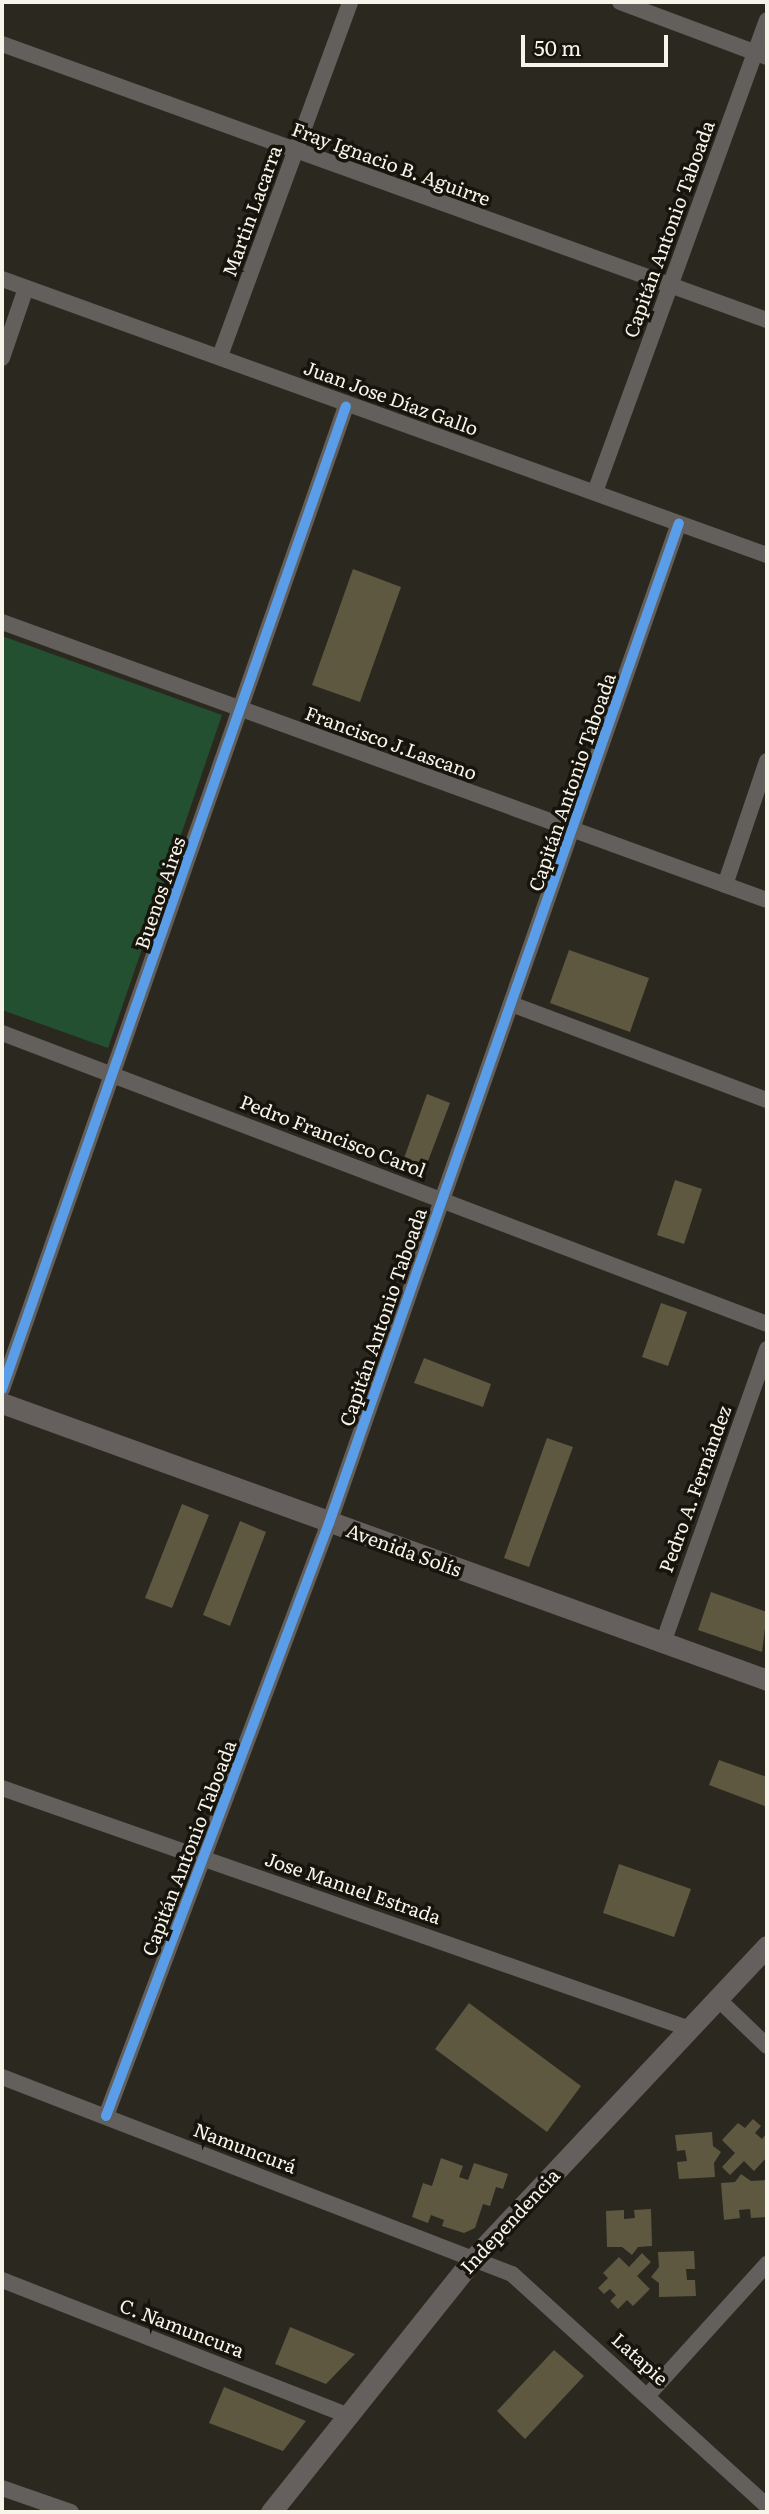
<!DOCTYPE html>
<html>
<head>
<meta charset="utf-8">
<style>
  body { margin:0 }
  #map { position:relative; width:769px; height:2514px; overflow:hidden; background:#2b281f; font-family:Literata,serif }
  div>[style] { position:absolute }
  .green>* { inset:0; background:#235030 }
  .building>* { inset:0; background:#5e5841 }
  .street>* { height:16px; margin:-8px; padding:0 8px; transform-origin:8px; border-radius:8px; background:#625f5c }
  .secondary>* { height:21px; margin:-10.5px; padding:0 10.5px; transform-origin:10.5px; border-radius:10.5px; background:#65605e }
  .cycleway>* { height:10px; margin:-5px; padding:0 5px; transform-origin:5px; border-radius:5px; background:#5a9eea }
  span { translate:-50% -50%; white-space:nowrap; text-align:center; line-height:1.15; -webkit-text-stroke:7px #16140c; paint-order:stroke }
  .street-label { font-size:19px; color:#f7f4e9 }
  .frame { position:absolute; inset:0; border:4px solid #f7f4e9; pointer-events:none }
  .scale { position:absolute; left:521px; top:35px; width:147px; height:32px; box-sizing:border-box; border:4px solid #f7f4e9; border-top:0; padding-left:9px; font-size:21px; line-height:24px; white-space:nowrap; color:#f7f4e9; -webkit-text-stroke:5px #16140c; paint-order:stroke }
</style>
</head>
<body>
<div id="map">
  <div class="green">
    <i style="clip-path:polygon(2px 636px,222px 715px,108px 1048px,2px 1010px)"></i>
  </div>
  <div class="building">
    <i style="clip-path:polygon(353px 569px,401px 587px,360px 702px,312px 685px)"></i>
    <i style="clip-path:polygon(569px 950px,649px 978px,630px 1032px,550px 1003px)"></i>
    <i style="clip-path:polygon(427px 1094px,450px 1103px,425px 1169px,403px 1161px)"></i>
    <i style="clip-path:polygon(675px 1180px,702px 1189px,684px 1244px,657px 1235px)"></i>
    <i style="clip-path:polygon(661px 1303px,687px 1312px,668px 1366px,642px 1357px)"></i>
    <i style="clip-path:polygon(424px 1358px,491px 1384px,483px 1407px,414px 1383px)"></i>
    <i style="clip-path:polygon(547px 1438px,573px 1447px,529px 1567px,504px 1558px)"></i>
    <i style="clip-path:polygon(182px 1504px,209px 1515px,172px 1608px,145px 1598px)"></i>
    <i style="clip-path:polygon(240px 1521px,266px 1532px,230px 1626px,203px 1615px)"></i>
    <i style="clip-path:polygon(711px 1592px,767px 1612px,762px 1652px,698px 1630px)"></i>
    <i style="clip-path:polygon(719px 1760px,767px 1777px,767px 1807px,709px 1785px)"></i>
    <i style="clip-path:polygon(619px 1864px,691px 1889px,674px 1937px,603px 1913px)"></i>
    <i style="clip-path:polygon(469px 2003px,581px 2086px,547px 2132px,435px 2049px)"></i>
    <i style="clip-path:polygon(753px 2119px,761px 2126px,755px 2133px,762px 2139px,767px 2133px,767px 2157px,754px 2171px,744px 2161px,730px 2175px,722px 2167px,735px 2153px,722px 2140px,738px 2123px,745px 2128px)"></i>
    <i style="clip-path:polygon(712px 2132px,713px 2146px,721px 2152px,714px 2163px,715px 2177px,679px 2179px,677px 2162px,687px 2161px,685px 2150px,677px 2151px,675px 2135px)"></i>
    <i style="clip-path:polygon(441px 2158px,463px 2166px,459px 2177px,468px 2180px,474px 2163px,508px 2174px,503px 2189px,496px 2187px,490px 2206px,483px 2204px,475px 2228px,464px 2233px,442px 2226px,444px 2220px,431px 2215px,428px 2223px,412px 2217px,423px 2183px,432px 2186px)"></i>
    <i style="clip-path:polygon(741px 2174px,751px 2181px,766px 2180px,767px 2217px,751px 2218px,750px 2209px,739px 2210px,740px 2218px,724px 2220px,721px 2183px,735px 2182px)"></i>
    <i style="clip-path:polygon(651px 2209px,652px 2246px,638px 2247px,632px 2255px,622px 2247px,607px 2247px,606px 2211px,624px 2210px,624px 2219px,635px 2218px,634px 2210px)"></i>
    <i style="clip-path:polygon(694px 2251px,695px 2269px,686px 2269px,687px 2280px,695px 2280px,696px 2296px,659px 2297px,659px 2283px,651px 2277px,659px 2267px,658px 2252px)"></i>
    <i style="clip-path:polygon(642px 2253px,651px 2262px,637px 2276px,650px 2289px,633px 2306px,627px 2300px,618px 2309px,610px 2301px,616px 2295px,610px 2289px,604px 2294px,598px 2288px,608px 2278px,603px 2273px,619px 2257px,629px 2267px)"></i>
    <i style="clip-path:polygon(290px 2327px,355px 2354px,326px 2384px,275px 2364px)"></i>
    <i style="clip-path:polygon(554px 2350px,584px 2376px,525px 2439px,497px 2411px)"></i>
    <i style="clip-path:polygon(224px 2387px,306px 2421px,283px 2451px,209px 2423px)"></i>
  </div>
  <div class="street">
    <i style="left:620px;top:2px;width:157px;rotate:20.5deg"></i>
    <i style="left:2px;top:44px;width:813px;rotate:19.84deg"></i>
    <i style="left:2px;top:279px;width:813px;rotate:19.84deg"></i>
    <i style="left:220px;top:356px;width:377px;rotate:-69.8deg"></i>
    <i style="left:2px;top:358px;width:74px;rotate:-71.1deg"></i>
    <i style="left:595px;top:492px;width:502px;rotate:-69.98deg"></i>
    <i style="left:2px;top:622px;width:814px;rotate:19.97deg"></i>
    <i style="left:725px;top:885px;width:131px;rotate:-71.3deg"></i>
    <i style="left:514px;top:1005px;width:270px;rotate:20.6deg"></i>
    <i style="left:2px;top:1033px;width:818px;rotate:20.83deg"></i>
    <i style="left:2px;top:1389px;width:1041px;rotate:-70.71deg"></i>
    <i style="left:663px;top:1643px;width:312px;rotate:-70.5deg"></i>
    <i style="left:2px;top:1788px;width:729px;rotate:19.3deg"></i>
    <i style="left:718px;top:1999px;width:68px;rotate:43.8deg"></i>
    <i style="left:2px;top:2077px;width:547px;rotate:21.12deg"></i>
    <i style="left:512px;top:2274px;width:345px;rotate:42.3deg"></i>
    <i style="left:106px;top:2116px;width:634px;rotate:-69.39deg"></i>
    <i style="left:329px;top:1523px;width:1059px;rotate:-70.71deg"></i>
    <i style="left:2px;top:2280px;width:370px;rotate:21.4deg"></i>
    <i style="left:649px;top:2394px;width:176px;rotate:-47.8deg"></i>
    <i style="left:2px;top:2488px;width:73px;rotate:19.2deg"></i>
  </div>
  <div class="secondary">
    <i style="left:2px;top:1403px;width:814px;rotate:19.9deg"></i>
    <i style="left:271px;top:2512px;width:325px;rotate:-51.4deg"></i>
    <i style="left:474px;top:2258px;width:428px;rotate:-46.8deg"></i>
  </div>
  <div class="cycleway">
    <i style="left:2px;top:1389px;width:1041px;rotate:-70.71deg"></i>
    <i style="left:106px;top:2116px;width:634px;rotate:-69.39deg"></i>
    <i style="left:329px;top:1523px;width:1059px;rotate:-70.71deg"></i>
  </div>
  <div class="street-label">
    <span style="left:391px;top:164px;rotate:20deg">Fray Ignacio B. Aguirre</span>
    <span style="left:252px;top:211px;rotate:-70deg">Martin Lacarra</span>
    <span style="left:669px;top:229px;rotate:-70deg">Capitán Antonio Taboada</span>
    <span style="left:391px;top:398px;rotate:20deg">Juan Jose Díaz Gallo</span>
    <span style="left:391px;top:743px;rotate:20deg">Francisco J.Lascano</span>
    <span style="left:572px;top:782px;rotate:-71deg">Capitán Antonio Taboada</span>
    <span style="left:160px;top:893px;rotate:-71deg">Buenos Aires</span>
    <span style="left:333px;top:1136px;rotate:21deg">Pedro Francisco Carol</span>
    <span style="left:383px;top:1317px;rotate:-71deg">Capitán Antonio Taboada</span>
    <span style="left:695px;top:1489px;rotate:-70deg">Pedro A. Fernández</span>
    <span style="left:404px;top:1550px;rotate:20deg">Avenida Solís</span>
    <span style="left:189px;top:1848px;rotate:-69deg">Capitán Antonio Taboada</span>
    <span style="left:353px;top:1888px;rotate:19deg">Jose Manuel Estrada</span>
    <span style="left:245px;top:2148px;rotate:21deg">Namuncurá</span>
    <span style="left:510px;top:2221px;rotate:-47deg">Independencia</span>
    <span style="left:182px;top:2328px;rotate:21deg">C. Namuncura</span>
    <span style="left:640px;top:2359px;rotate:42deg">Latapie</span>
  </div>
  <div class="frame"></div>
  <div class="scale">50 m</div>
</div>
</body>
</html>
